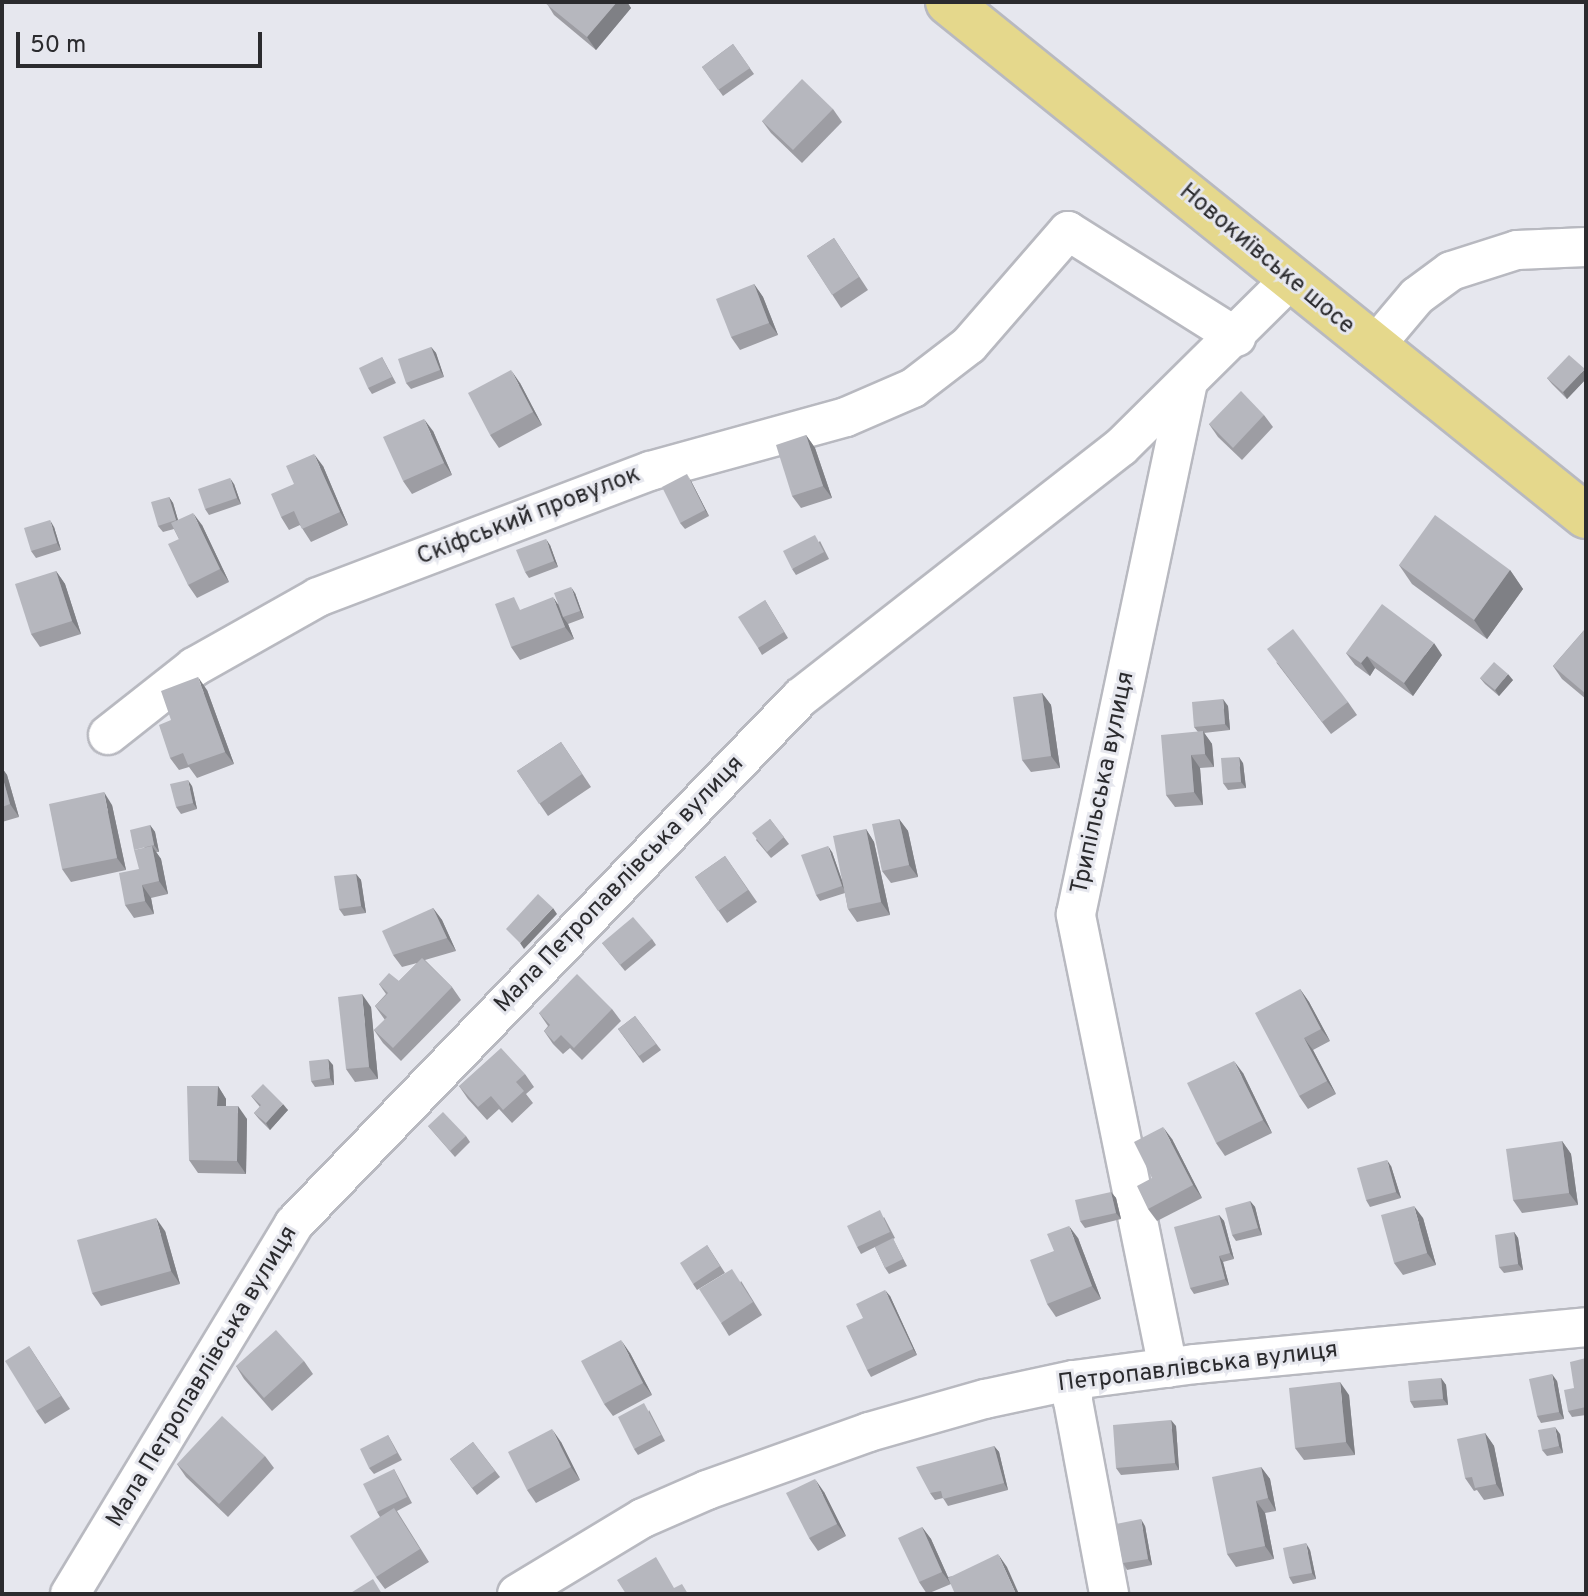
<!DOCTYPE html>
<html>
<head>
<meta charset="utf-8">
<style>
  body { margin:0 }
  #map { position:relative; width:1588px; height:1596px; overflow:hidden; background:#e6e7ee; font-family:Overpass,sans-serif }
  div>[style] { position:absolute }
  .roads { filter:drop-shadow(2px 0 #b8b9c0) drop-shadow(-2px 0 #b8b9c0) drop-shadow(0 2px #b8b9c0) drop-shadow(0 -2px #b8b9c0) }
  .minor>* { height:38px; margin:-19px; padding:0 19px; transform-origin:19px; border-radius:19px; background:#fff }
  .major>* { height:44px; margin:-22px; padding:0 22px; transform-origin:22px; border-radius:22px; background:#e5d88c }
  .wall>* { inset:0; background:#9d9da3 }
  .shaded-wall>* { inset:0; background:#7f8085 }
  .building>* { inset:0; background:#b6b7be }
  span { translate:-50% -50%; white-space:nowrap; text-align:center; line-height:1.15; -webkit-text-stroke:6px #e6e7ee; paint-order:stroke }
  .street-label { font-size:24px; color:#2b2b2e }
  .frame { position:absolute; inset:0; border:4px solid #2b2b2e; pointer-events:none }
  .scale { position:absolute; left:16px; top:32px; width:246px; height:36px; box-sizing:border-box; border:4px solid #2b2b2e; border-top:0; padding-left:10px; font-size:24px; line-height:28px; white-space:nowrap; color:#2b2b2e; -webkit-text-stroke:6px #e6e7ee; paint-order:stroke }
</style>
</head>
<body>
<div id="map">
  <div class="roads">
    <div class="minor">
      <i style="left:1373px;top:348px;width:68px;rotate:-49.8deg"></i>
      <i style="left:1417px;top:296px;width:42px;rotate:-36.3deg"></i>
      <i style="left:1451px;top:271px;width:69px;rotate:-17.7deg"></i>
      <i style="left:1517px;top:250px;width:69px;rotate:-2.5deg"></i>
      <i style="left:108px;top:735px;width:110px;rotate:-38.3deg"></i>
      <i style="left:194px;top:667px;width:142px;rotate:-29.4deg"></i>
      <i style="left:318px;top:597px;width:355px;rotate:-20.8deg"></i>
      <i style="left:650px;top:471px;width:203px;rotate:-15.4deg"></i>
      <i style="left:846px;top:417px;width:73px;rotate:-23.4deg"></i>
      <i style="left:913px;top:388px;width:71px;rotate:-37.5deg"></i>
      <i style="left:969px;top:345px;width:151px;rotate:-49deg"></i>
      <i style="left:1068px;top:231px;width:199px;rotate:32.2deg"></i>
      <i style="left:1168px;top:1368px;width:463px;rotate:-101.5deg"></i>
      <i style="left:1076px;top:914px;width:539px;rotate:-78.11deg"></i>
      <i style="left:1074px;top:1380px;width:21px;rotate:93deg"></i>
      <i style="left:1073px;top:1401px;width:196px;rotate:79.4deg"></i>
      <i style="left:70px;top:1594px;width:433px;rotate:-58.8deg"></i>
      <i style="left:294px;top:1224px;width:731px;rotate:-46.11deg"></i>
      <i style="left:801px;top:697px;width:406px;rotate:-38deg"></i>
      <i style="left:1121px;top:447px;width:236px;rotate:-44.7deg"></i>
      <i style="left:517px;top:1594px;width:147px;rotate:-31.1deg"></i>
      <i style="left:643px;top:1518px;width:70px;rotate:-23.6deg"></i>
      <i style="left:707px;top:1490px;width:172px;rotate:-19.7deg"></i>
      <i style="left:869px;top:1432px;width:121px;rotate:-15.9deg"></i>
      <i style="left:985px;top:1399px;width:91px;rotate:-12.1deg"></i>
      <i style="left:1074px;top:1380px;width:123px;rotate:-7.5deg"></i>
      <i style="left:1196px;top:1364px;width:392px;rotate:-5.4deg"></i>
    </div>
    <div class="major">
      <i style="left:948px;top:2px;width:819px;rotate:38.86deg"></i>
    </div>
  </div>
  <div class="wall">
    <i style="clip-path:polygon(546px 2px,627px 2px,631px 8px,596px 50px,554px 15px)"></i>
    <i style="clip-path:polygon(733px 44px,754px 74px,723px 96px,702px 67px)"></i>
    <i style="clip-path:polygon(833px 109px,842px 122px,802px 163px,771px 133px,762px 121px)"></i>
    <i style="clip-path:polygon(834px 238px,868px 290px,841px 308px,807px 256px)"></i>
    <i style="clip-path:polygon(754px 284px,763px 297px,778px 335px,740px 350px,731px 337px)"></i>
    <i style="clip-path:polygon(431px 347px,436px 353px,444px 377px,411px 389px,406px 383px)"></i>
    <i style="clip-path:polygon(382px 357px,396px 383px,372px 394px,368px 388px)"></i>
    <i style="clip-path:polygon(1586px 372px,1586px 379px,1567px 399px,1552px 384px,1547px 378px)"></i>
    <i style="clip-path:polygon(520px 383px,542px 425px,499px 448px,490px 435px)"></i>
    <i style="clip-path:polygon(1264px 415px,1273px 427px,1242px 460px,1218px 437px,1209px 424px)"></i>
    <i style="clip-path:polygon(433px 431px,452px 475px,412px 494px,403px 481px)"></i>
    <i style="clip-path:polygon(806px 435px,815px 448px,832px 498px,801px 508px,792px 496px)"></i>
    <i style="clip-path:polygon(323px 466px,348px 525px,311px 542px,300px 525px,289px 530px,281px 517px,294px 484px)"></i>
    <i style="clip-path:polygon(691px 481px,709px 516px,685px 529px,680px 523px)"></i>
    <i style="clip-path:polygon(234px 484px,241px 504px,209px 515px,205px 509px)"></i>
    <i style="clip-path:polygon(169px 497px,173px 503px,178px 520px,202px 525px,229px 582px,197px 598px,188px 585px,179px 539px,174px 529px,163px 532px,158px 526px)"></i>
    <i style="clip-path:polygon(54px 527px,61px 550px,36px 558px,31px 551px)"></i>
    <i style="clip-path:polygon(820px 541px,829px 559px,796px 575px,792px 569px)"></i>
    <i style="clip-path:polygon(550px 545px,558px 567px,529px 578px,525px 572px)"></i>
    <i style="clip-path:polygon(1399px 565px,1510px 570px,1523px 589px,1487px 639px,1412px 584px)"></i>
    <i style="clip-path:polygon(56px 571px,65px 584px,81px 634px,40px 647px,31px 634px)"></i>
    <i style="clip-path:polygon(575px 593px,584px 618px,568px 624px,574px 639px,520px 660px,511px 647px,523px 609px,558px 604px)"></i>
    <i style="clip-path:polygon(765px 600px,788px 638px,762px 655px,758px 648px)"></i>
    <i style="clip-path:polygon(1586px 628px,1586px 699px,1562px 679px,1553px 666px)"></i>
    <i style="clip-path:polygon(1346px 653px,1442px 655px,1413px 696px,1375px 668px,1370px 676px,1355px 665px)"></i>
    <i style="clip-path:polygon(1276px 662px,1348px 702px,1357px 715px,1331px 734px)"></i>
    <i style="clip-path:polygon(1480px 678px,1513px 680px,1499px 696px,1485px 684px)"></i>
    <i style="clip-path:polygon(207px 690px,234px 764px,197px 778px,189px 767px,179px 770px,170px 758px,171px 720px)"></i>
    <i style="clip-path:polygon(1042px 693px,1051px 705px,1060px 768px,1031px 772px,1022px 760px)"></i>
    <i style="clip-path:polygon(1228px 706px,1230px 730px,1204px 733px,1212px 744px,1214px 767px,1200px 768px,1203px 805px,1175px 807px,1166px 795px,1198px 732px,1194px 727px)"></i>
    <i style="clip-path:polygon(561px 742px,591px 787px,548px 816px,517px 771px)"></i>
    <i style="clip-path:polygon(1243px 763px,1246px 788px,1228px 790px,1223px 783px)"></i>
    <i style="clip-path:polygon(2px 768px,7px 775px,19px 817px,2px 822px)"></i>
    <i style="clip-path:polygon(192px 786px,197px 809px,181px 814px,176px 807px)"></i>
    <i style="clip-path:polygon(112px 805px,126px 870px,71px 882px,62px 869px)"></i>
    <i style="clip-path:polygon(770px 819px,789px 844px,771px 858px,756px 840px)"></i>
    <i style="clip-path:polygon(899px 819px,908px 831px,918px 877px,891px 883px,882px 871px)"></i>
    <i style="clip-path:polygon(150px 825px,155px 832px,159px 852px,156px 852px,161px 859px,168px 894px,151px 898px,154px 914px,134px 918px,125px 905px,139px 869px)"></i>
    <i style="clip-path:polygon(866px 829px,874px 842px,890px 915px,857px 922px,848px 909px,845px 893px,820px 901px,816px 895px,832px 852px,842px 880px)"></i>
    <i style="clip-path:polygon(725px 856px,757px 902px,727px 923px,695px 877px)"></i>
    <i style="clip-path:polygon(356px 874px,361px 880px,366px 913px,344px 916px,339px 909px)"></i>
    <i style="clip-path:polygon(433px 908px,442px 920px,456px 951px,425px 960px,452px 987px,461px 1000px,401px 1061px,383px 1043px,374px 1030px,385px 1020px,375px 1006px,386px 994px,379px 984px,399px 981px,417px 963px,402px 967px,393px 955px)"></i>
    <i style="clip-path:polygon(652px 939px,656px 945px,625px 971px,602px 943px)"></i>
    <i style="clip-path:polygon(1300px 989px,1309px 1002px,1330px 1041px,1313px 1050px,1336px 1094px,1308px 1109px,1299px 1096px)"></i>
    <i style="clip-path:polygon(371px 1007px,378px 1079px,355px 1082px,346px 1069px)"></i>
    <i style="clip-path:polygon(612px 1009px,621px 1021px,582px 1060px,570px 1048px,563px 1054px,553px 1044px,544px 1031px,548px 1026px,539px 1013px)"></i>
    <i style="clip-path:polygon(635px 1016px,661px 1050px,643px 1063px,618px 1029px)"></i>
    <i style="clip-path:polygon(333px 1065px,334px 1085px,315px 1087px,311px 1081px)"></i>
    <i style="clip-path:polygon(1243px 1073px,1272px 1133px,1225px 1156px,1216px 1143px)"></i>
    <i style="clip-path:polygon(525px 1074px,534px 1087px,526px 1094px,533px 1103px,512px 1123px,499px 1109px,487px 1120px,468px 1099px,459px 1086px)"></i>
    <i style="clip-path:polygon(218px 1086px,226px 1099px,226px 1106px,247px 1119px,246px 1174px,198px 1173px,189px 1160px)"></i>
    <i style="clip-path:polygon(251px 1096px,288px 1110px,270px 1130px,259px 1119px,254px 1113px,260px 1107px)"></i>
    <i style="clip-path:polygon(428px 1126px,466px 1136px,470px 1142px,455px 1157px)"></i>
    <i style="clip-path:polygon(1172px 1139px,1202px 1198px,1157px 1221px,1148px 1209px,1152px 1178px)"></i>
    <i style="clip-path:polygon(1562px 1141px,1571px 1154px,1578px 1205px,1522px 1213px,1513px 1200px)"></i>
    <i style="clip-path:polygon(1391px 1166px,1401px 1198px,1370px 1207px,1366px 1200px)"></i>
    <i style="clip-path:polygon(1111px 1192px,1116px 1198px,1121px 1219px,1085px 1228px,1080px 1221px)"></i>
    <i style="clip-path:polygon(1250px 1201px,1255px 1207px,1262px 1235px,1236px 1241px,1232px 1235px)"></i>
    <i style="clip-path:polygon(1219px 1215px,1224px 1221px,1234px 1259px,1223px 1262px,1229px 1285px,1194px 1294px,1190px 1288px)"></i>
    <i style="clip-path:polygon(884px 1217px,895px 1238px,893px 1239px,907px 1266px,889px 1274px,885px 1268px,875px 1247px,861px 1254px,857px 1247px)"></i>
    <i style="clip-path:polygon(1423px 1218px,1436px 1265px,1403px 1275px,1394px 1263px)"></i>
    <i style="clip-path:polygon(165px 1231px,180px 1284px,101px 1306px,92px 1293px)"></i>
    <i style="clip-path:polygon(1514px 1232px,1518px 1238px,1523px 1270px,1504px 1273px,1499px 1267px)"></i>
    <i style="clip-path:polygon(1078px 1238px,1101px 1299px,1056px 1317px,1047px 1304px,1054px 1251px)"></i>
    <i style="clip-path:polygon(707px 1245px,725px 1273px,697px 1290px,693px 1284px)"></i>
    <i style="clip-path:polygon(741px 1281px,762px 1315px,729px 1336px,721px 1323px)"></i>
    <i style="clip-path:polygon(890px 1296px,917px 1355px,871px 1377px,867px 1370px,863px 1318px)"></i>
    <i style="clip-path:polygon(29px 1346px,70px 1409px,45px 1424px,36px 1411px)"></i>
    <i style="clip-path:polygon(630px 1353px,652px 1395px,613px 1416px,604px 1404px)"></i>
    <i style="clip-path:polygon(1586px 1358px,1586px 1415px,1572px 1417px,1568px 1411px)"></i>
    <i style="clip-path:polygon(304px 1361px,313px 1374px,272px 1411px,244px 1379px,236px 1366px)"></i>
    <i style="clip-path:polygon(1441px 1378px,1446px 1385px,1448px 1405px,1414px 1408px,1410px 1401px)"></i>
    <i style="clip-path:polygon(1557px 1381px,1564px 1419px,1541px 1423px,1537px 1416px)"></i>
    <i style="clip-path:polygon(1349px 1395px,1355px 1455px,1304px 1460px,1295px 1448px)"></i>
    <i style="clip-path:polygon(649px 1410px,665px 1441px,638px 1455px,634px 1449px)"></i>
    <i style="clip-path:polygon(1176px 1426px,1179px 1470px,1121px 1475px,1116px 1468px)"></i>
    <i style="clip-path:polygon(1485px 1433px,1494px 1446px,1504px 1496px,1484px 1500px,1477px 1490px,1474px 1491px,1465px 1478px)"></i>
    <i style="clip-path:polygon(1560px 1434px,1563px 1453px,1547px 1456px,1542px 1450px)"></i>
    <i style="clip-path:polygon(388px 1435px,402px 1460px,374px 1474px,369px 1468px)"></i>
    <i style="clip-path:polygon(473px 1442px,500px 1477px,477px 1495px,450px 1459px)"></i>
    <i style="clip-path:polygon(561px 1442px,580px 1480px,536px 1503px,527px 1490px)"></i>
    <i style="clip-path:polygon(994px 1446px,999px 1452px,1008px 1490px,948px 1506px,943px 1498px,935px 1500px,930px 1493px)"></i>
    <i style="clip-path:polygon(265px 1456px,274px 1468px,228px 1517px,186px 1477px,177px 1464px)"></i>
    <i style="clip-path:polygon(1261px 1467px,1270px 1479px,1276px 1511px,1265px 1513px,1274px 1559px,1236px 1567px,1227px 1554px)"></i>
    <i style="clip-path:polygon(394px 1469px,412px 1503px,397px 1511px,429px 1562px,385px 1589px,376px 1577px,380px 1517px,377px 1512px)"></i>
    <i style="clip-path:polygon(824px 1492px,846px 1536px,818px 1551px,809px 1538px)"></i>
    <i style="clip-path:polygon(1145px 1526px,1152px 1565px,1127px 1570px,1123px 1563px)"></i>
    <i style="clip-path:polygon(922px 1527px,931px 1539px,948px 1577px,1007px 1567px,951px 1584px,927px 1594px,919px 1582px)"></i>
    <i style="clip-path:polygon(1310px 1550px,1316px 1579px,1293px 1584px,1289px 1577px)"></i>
  </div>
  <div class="shaded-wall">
    <i style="clip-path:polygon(617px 2px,627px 2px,631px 8px,596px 50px,587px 37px)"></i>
    <i style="clip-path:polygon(754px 284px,763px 297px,778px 335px,769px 323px)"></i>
    <i style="clip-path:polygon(431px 347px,436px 353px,444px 377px,440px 370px)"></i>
    <i style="clip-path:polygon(1585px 369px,1586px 372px,1586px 379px,1567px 399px,1563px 392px)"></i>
    <i style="clip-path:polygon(511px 370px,520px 383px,542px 425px,533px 412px)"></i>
    <i style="clip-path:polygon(424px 419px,433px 431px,452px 475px,444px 463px)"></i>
    <i style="clip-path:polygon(806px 435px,815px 448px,832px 498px,823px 486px)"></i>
    <i style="clip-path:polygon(314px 454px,323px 466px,348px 525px,340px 512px)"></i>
    <i style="clip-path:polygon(687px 474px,691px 481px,709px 516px,705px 510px)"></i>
    <i style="clip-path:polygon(230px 478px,234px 484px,241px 504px,237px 498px)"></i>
    <i style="clip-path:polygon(169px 497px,173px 503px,180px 527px,176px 520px)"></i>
    <i style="clip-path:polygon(193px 513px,202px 525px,229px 582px,220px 569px)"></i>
    <i style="clip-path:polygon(50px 520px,54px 527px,61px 550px,57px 543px)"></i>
    <i style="clip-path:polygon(546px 539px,550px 545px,558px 567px,554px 561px)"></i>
    <i style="clip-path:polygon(1510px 570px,1523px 589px,1487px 639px,1474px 620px)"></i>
    <i style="clip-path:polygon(56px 571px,65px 584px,81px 634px,72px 621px)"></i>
    <i style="clip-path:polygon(571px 587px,575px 593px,584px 618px,580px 611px)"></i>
    <i style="clip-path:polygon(553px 597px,562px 610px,563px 617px,568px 624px,574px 639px,565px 627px)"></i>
    <i style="clip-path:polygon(1434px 643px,1442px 655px,1413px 696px,1404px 683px)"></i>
    <i style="clip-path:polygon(1367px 656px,1375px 668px,1370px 676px,1361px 663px)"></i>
    <i style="clip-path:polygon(1508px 674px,1513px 680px,1499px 696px,1495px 690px)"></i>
    <i style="clip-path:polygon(198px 677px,207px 690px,234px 764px,225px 752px)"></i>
    <i style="clip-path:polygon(1042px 693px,1051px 705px,1060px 768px,1051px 756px)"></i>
    <i style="clip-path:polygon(1223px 699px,1228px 706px,1230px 730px,1225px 724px)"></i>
    <i style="clip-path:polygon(1203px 731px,1212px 744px,1214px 767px,1205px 754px)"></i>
    <i style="clip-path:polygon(1191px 755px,1200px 768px,1203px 805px,1194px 792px)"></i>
    <i style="clip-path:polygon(1239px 757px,1243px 763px,1246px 788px,1241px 782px)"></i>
    <i style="clip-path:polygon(2px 768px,7px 775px,19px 817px,10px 804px,2px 775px)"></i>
    <i style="clip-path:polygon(188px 780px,192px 786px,197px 809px,193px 803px)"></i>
    <i style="clip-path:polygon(104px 792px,112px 805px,126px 870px,117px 858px)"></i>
    <i style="clip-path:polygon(899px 819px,908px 831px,918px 877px,909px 865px)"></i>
    <i style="clip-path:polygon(150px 825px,155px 832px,159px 852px,154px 845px)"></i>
    <i style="clip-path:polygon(866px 829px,874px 842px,890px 915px,881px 902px)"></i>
    <i style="clip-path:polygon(152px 846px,161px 859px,168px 894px,159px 881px)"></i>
    <i style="clip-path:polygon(828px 846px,832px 852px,846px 892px,842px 886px)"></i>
    <i style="clip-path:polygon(356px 874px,361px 880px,366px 913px,361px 906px)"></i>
    <i style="clip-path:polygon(142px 885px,151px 898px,154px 914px,145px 901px)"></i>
    <i style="clip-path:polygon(433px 908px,442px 920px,456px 951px,447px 938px)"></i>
    <i style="clip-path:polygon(553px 908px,557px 914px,524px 949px,520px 943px)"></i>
    <i style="clip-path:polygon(1300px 989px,1309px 1002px,1330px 1041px,1321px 1029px)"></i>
    <i style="clip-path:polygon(362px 994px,371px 1007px,378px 1079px,369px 1067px)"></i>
    <i style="clip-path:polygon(1304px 1038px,1313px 1050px,1336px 1094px,1327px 1081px)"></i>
    <i style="clip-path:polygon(328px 1059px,333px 1065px,334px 1085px,330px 1078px)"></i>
    <i style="clip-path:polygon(1234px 1061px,1243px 1073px,1272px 1133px,1263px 1120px)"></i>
    <i style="clip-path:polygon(218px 1086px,226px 1099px,226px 1119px,217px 1106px)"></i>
    <i style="clip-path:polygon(283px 1104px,288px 1110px,270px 1130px,266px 1123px)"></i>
    <i style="clip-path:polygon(238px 1106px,247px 1119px,246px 1174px,237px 1161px)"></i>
    <i style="clip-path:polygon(1163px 1127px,1172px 1139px,1202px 1198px,1193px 1185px)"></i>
    <i style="clip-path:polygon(1562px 1141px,1571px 1154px,1578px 1205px,1569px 1193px)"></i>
    <i style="clip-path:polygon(1387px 1160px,1391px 1166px,1401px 1198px,1396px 1192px)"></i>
    <i style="clip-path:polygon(1111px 1192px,1116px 1198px,1121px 1219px,1116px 1213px)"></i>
    <i style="clip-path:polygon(1250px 1201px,1255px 1207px,1262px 1235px,1258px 1228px)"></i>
    <i style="clip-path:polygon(1414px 1206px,1423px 1218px,1436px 1265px,1427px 1253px)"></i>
    <i style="clip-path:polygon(1219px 1215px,1224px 1221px,1234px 1259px,1230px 1253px)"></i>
    <i style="clip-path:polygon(156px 1218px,165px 1231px,180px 1284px,171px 1271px)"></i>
    <i style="clip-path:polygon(1069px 1226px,1078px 1238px,1101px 1299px,1092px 1286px)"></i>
    <i style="clip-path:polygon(1514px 1232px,1518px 1238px,1523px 1270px,1518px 1264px)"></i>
    <i style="clip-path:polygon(1219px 1256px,1223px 1262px,1229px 1285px,1225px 1279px)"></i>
    <i style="clip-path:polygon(885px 1290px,890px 1296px,917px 1355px,913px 1349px)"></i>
    <i style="clip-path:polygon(621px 1340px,630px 1353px,652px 1395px,643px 1383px)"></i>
    <i style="clip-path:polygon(1552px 1374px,1557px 1381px,1564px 1419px,1559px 1412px)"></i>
    <i style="clip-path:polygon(1441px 1378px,1446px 1385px,1448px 1405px,1443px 1399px)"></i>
    <i style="clip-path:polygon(1340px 1382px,1349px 1395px,1355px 1455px,1346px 1442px)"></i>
    <i style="clip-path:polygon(1171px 1420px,1176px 1426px,1179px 1470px,1175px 1463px)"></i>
    <i style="clip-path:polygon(1555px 1427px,1560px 1434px,1563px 1453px,1559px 1446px)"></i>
    <i style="clip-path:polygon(552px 1429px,561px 1442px,580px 1480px,571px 1467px)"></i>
    <i style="clip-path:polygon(1485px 1433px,1494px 1446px,1504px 1496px,1496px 1484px)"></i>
    <i style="clip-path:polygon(994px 1446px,999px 1452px,1008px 1490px,1004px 1483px)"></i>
    <i style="clip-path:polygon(1261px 1467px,1270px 1479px,1276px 1511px,1268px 1498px)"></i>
    <i style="clip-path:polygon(815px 1479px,824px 1492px,846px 1536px,837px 1524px)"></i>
    <i style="clip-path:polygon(1256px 1501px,1265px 1513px,1274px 1559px,1265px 1546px)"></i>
    <i style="clip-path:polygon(1141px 1519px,1145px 1526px,1152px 1565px,1148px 1559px)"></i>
    <i style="clip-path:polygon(922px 1527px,931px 1539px,951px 1584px,942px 1572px)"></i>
    <i style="clip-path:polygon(1306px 1543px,1310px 1550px,1316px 1579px,1312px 1573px)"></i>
    <i style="clip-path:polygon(998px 1554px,1007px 1567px,1019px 1594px,1016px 1594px)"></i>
  </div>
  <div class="building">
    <i style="clip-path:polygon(546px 2px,617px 2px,587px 37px,545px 3px)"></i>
    <i style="clip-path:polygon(733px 44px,750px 68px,718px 90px,702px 67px)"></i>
    <i style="clip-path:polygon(802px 79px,833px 109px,793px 150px,762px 121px)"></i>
    <i style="clip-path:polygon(834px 238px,859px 277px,832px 295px,807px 256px)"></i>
    <i style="clip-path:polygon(754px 284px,769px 323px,731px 337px,716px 299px)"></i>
    <i style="clip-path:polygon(431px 347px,440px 370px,406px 383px,398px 359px)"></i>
    <i style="clip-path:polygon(1569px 355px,1585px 369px,1563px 392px,1547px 378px)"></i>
    <i style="clip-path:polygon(382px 357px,392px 377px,368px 388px,359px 368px)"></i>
    <i style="clip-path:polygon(511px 370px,533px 412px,490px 435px,468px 393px)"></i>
    <i style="clip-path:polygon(1241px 391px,1264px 415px,1233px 448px,1209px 424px)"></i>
    <i style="clip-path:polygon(424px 419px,444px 463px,403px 481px,383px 437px)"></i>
    <i style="clip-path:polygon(806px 435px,823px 486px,792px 496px,776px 445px)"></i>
    <i style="clip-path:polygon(314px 454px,340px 512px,302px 529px,294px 511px,281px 517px,271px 494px,294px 484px,286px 466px)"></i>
    <i style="clip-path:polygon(687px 474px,705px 510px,680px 523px,662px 487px)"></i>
    <i style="clip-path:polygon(230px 478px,237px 498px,205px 509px,198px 489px)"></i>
    <i style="clip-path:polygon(169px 497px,176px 520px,158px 526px,151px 502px)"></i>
    <i style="clip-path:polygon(193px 513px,220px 569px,188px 585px,168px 544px,179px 539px,171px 523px)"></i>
    <i style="clip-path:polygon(1435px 515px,1510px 570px,1474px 620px,1399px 565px)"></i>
    <i style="clip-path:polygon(50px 520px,57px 543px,31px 551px,24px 528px)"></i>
    <i style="clip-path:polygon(815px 535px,824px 552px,792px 569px,783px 551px)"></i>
    <i style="clip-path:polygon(546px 539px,554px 561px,525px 572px,516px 550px)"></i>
    <i style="clip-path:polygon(56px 571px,72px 621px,31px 634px,15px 584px)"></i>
    <i style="clip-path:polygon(571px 587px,580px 611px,563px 617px,554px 593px)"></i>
    <i style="clip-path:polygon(514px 597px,520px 610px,553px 597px,565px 627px,511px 647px,495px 604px)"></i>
    <i style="clip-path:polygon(765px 600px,784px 632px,758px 648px,738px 617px)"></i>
    <i style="clip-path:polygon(1382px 604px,1434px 643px,1404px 683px,1367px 656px,1361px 663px,1346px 653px)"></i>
    <i style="clip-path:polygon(1586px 628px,1586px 694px,1553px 666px)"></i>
    <i style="clip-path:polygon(1293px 629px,1348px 702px,1322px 722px,1267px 649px)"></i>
    <i style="clip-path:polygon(1494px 662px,1508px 674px,1495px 690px,1480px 678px)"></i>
    <i style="clip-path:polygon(198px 677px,225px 752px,188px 765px,183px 753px,170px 758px,159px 725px,171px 720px,161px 691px)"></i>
    <i style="clip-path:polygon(1042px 693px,1051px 756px,1022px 760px,1013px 697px)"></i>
    <i style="clip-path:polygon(1223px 699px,1225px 724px,1194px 727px,1192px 702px)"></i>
    <i style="clip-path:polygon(1203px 731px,1205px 754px,1191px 755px,1194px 792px,1166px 795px,1161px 735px)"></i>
    <i style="clip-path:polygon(561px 742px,582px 774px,539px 804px,517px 771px)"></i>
    <i style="clip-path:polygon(1239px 757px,1241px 782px,1223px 783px,1221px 758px)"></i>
    <i style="clip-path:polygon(2px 775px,10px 804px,2px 807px)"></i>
    <i style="clip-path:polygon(188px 780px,193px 803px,176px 807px,170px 784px)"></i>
    <i style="clip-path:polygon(104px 792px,117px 858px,62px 869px,49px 804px)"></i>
    <i style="clip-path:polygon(770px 819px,784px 837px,767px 852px,752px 833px)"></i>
    <i style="clip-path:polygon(899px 819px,909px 865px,882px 871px,872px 824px)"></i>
    <i style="clip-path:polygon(150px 825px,154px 845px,134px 850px,130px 830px)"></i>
    <i style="clip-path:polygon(866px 829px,881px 902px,848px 909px,833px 836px)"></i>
    <i style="clip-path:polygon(152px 846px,159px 881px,142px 885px,145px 901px,125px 905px,119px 873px,139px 869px,134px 850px)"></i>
    <i style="clip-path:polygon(828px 846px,842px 886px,816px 895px,801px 855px)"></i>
    <i style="clip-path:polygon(725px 856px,748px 890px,718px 911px,695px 877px)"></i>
    <i style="clip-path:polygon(356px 874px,361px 906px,339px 909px,334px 876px)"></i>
    <i style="clip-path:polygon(538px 894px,553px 908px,520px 943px,506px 929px)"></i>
    <i style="clip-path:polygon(433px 908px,447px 938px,393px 955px,382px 931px)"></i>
    <i style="clip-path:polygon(633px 917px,652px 939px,620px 965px,602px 943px)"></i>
    <i style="clip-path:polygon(422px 958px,452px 987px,393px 1048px,374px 1030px,387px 1017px,375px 1006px,388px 993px,379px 984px,389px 973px,399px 981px)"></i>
    <i style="clip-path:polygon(577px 974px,612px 1009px,574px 1048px,561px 1035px,554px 1042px,544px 1031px,550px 1025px,539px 1013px)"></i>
    <i style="clip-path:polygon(1300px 989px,1321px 1029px,1304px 1038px,1327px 1081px,1299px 1096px,1255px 1013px)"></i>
    <i style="clip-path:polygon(362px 994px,369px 1067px,346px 1069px,338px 997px)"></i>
    <i style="clip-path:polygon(635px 1016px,656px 1044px,639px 1056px,618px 1029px)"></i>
    <i style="clip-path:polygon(501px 1048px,525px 1074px,516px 1082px,524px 1091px,503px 1110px,491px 1096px,478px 1107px,459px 1086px)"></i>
    <i style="clip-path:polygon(328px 1059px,330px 1078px,311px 1081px,309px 1061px)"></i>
    <i style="clip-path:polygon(1234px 1061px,1263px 1120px,1216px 1143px,1187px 1083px)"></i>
    <i style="clip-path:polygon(263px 1084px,283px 1104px,266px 1123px,254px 1113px,261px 1105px,251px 1096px)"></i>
    <i style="clip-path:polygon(187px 1086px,218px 1086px,217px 1106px,238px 1106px,237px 1161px,189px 1160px)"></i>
    <i style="clip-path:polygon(443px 1112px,466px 1136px,450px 1151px,428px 1126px)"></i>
    <i style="clip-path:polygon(1163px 1127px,1193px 1185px,1148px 1209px,1137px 1186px,1152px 1178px,1134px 1142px)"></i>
    <i style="clip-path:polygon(1562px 1141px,1569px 1193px,1513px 1200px,1506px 1149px)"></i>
    <i style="clip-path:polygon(1387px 1160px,1396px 1192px,1366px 1200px,1357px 1168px)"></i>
    <i style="clip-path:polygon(1111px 1192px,1116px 1213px,1080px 1221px,1075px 1200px)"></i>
    <i style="clip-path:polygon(1250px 1201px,1258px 1228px,1232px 1235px,1225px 1208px)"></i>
    <i style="clip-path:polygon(1414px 1206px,1427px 1253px,1394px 1263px,1381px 1215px)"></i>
    <i style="clip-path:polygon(880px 1210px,890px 1232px,857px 1247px,847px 1226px)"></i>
    <i style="clip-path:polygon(1219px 1215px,1230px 1253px,1219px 1256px,1225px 1279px,1190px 1288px,1174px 1227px)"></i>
    <i style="clip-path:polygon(156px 1218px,171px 1271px,92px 1293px,77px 1240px)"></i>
    <i style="clip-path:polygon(1069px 1226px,1092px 1286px,1047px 1304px,1030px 1260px,1054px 1251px,1047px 1234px)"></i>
    <i style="clip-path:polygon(1514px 1232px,1518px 1264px,1499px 1267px,1495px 1235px)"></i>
    <i style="clip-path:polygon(893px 1238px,903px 1259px,885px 1268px,875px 1247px)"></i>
    <i style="clip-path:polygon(707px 1245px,720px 1266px,693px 1284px,680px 1263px)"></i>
    <i style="clip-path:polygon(732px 1269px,753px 1302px,721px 1323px,699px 1289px)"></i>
    <i style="clip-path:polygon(885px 1290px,913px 1349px,867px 1370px,846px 1326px,863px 1318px,856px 1304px)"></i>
    <i style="clip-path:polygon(276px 1330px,304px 1361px,264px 1398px,236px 1366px)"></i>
    <i style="clip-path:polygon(621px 1340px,643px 1383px,604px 1404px,581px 1361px)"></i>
    <i style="clip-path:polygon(29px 1346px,61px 1396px,36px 1411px,5px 1361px)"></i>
    <i style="clip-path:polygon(1586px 1358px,1586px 1407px,1568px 1411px,1564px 1390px,1574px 1388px,1570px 1362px)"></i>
    <i style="clip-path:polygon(1552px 1374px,1559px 1412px,1537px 1416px,1529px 1379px)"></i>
    <i style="clip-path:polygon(1441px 1378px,1443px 1399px,1410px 1401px,1408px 1381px)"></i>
    <i style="clip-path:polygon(1340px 1382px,1346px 1442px,1295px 1448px,1289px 1388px)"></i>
    <i style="clip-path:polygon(644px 1403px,661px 1435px,634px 1449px,618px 1417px)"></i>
    <i style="clip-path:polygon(222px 1416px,265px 1456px,219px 1504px,177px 1464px)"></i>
    <i style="clip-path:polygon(1171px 1420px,1175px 1463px,1116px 1468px,1113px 1425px)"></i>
    <i style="clip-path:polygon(1555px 1427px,1559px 1446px,1542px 1450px,1538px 1430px)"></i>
    <i style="clip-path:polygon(552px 1429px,571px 1467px,527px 1490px,508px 1452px)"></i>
    <i style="clip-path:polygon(1485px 1433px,1496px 1484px,1475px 1488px,1472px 1477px,1465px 1478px,1457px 1439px)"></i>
    <i style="clip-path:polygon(388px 1435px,397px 1453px,369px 1468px,360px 1449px)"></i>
    <i style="clip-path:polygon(473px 1442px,495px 1471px,472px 1488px,450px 1459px)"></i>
    <i style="clip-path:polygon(994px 1446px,1004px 1483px,943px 1499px,941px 1491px,930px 1493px,916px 1467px)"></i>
    <i style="clip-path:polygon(1261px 1467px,1268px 1498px,1256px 1501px,1265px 1546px,1227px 1554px,1212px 1477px)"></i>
    <i style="clip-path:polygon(394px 1469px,407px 1497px,377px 1512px,363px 1484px)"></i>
    <i style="clip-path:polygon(815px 1479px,837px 1524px,809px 1538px,786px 1493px)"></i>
    <i style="clip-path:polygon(394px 1508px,420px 1549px,376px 1577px,350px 1536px)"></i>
    <i style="clip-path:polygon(1141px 1519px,1148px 1559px,1123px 1563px,1116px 1524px)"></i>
    <i style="clip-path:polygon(922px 1527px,942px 1572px,919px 1582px,898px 1538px)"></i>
    <i style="clip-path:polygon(1306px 1543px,1312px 1573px,1289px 1577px,1283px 1548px)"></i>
    <i style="clip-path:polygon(998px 1554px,1016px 1594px,955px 1594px,948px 1578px)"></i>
    <i style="clip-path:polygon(656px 1557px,674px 1588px,682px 1584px,688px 1594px,626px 1594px,617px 1580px)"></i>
    <i style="clip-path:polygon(373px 1579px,382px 1594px,349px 1594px)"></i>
  </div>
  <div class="street-label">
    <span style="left:1266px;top:260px;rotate:40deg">Новокиївське шосе</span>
    <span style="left:529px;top:517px;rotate:-21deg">Скіфський провулок</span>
    <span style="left:1104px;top:783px;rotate:-78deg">Трипільська вулиця</span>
    <span style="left:620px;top:885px;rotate:-46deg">Мала Петропавлівська вулиця</span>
    <span style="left:1198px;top:1368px;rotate:-7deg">Петропавлівська вулиця</span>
    <span style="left:203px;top:1377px;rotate:-59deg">Мала Петропавлівська вулиця</span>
  </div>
  <div class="frame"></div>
  <div class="scale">50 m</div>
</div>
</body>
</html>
